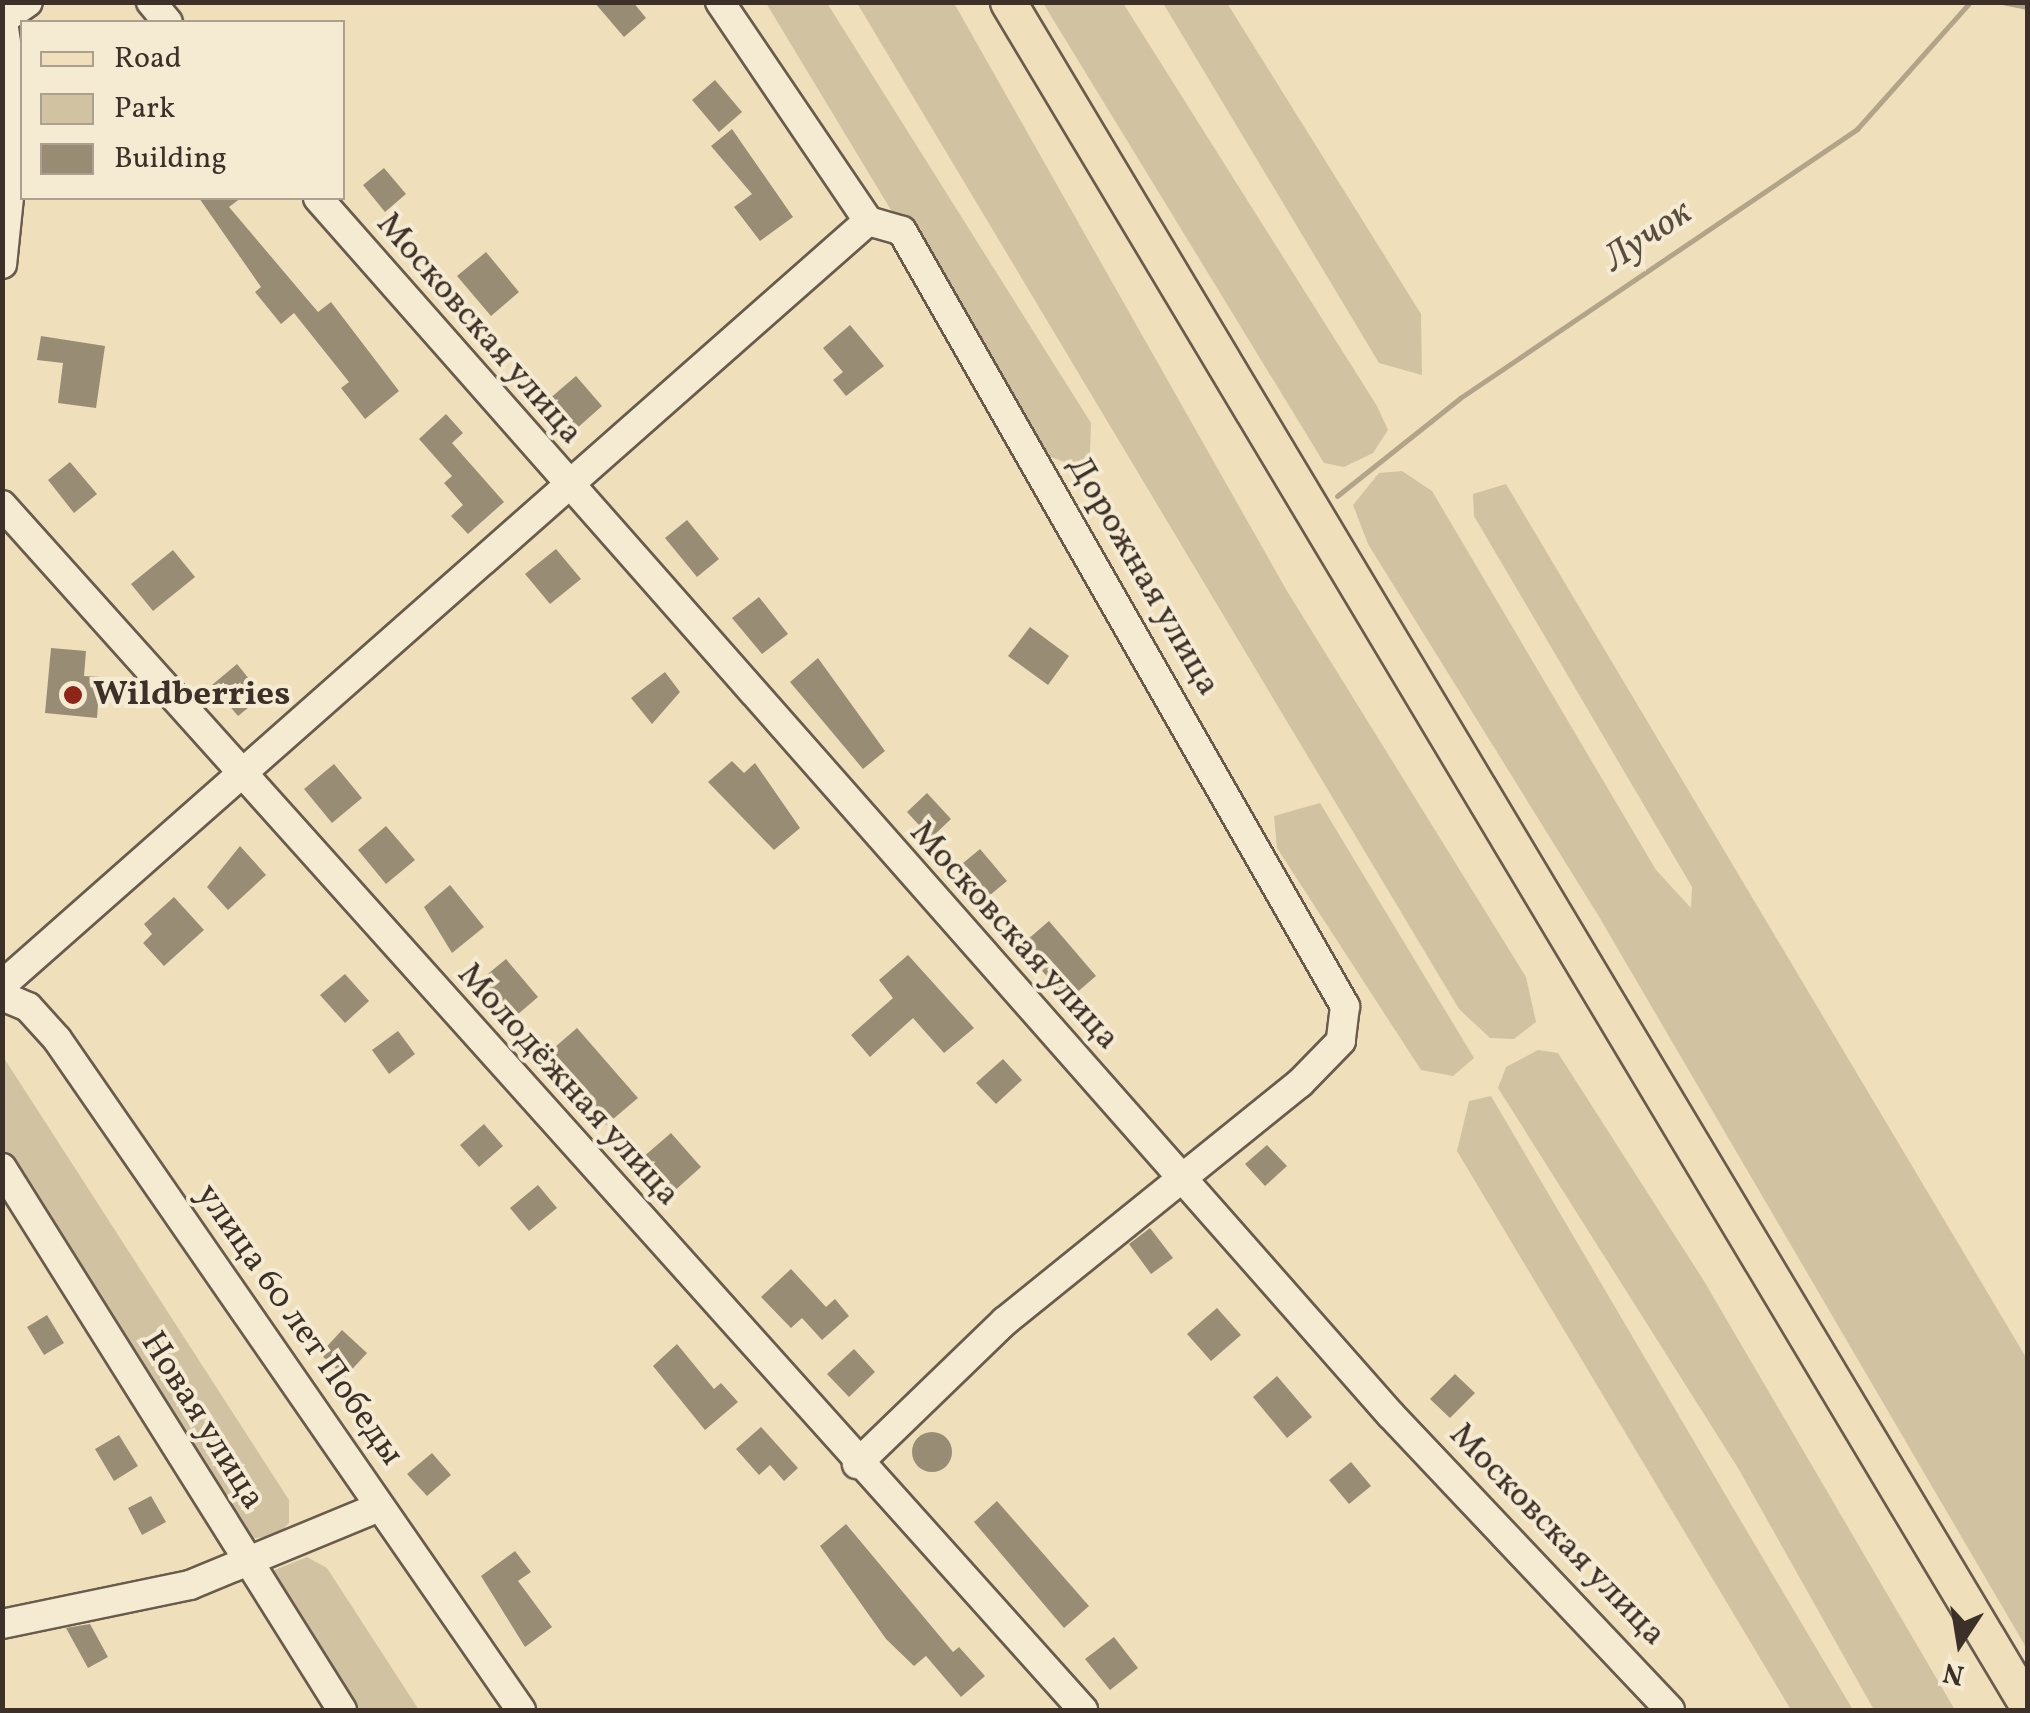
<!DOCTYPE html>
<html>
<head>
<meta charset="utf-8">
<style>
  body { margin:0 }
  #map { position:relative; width:2030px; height:1713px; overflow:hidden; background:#efe0bb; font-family:Vollkorn,serif }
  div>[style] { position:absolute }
  .green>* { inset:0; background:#d1c2a2 }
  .stream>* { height:5px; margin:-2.5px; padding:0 2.5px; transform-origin:2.5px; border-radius:2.5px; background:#b2a489 }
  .building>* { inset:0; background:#998c74 }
  .round { border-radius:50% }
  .roads { filter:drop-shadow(2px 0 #695c4d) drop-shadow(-2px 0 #695c4d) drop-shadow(0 2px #695c4d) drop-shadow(0 -2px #695c4d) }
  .minor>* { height:28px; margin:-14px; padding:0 14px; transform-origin:14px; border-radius:14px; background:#f5ebd3 }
  .major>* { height:35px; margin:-17.5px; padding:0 17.5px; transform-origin:17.5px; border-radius:17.5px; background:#efe0bb }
  .dots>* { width:28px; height:28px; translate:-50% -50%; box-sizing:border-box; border:5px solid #f5ebd3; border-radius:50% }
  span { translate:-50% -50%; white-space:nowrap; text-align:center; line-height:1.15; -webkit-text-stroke:8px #f5ebd3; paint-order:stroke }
  .street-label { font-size:35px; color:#3c3028 }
  .poi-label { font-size:35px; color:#3c3028; font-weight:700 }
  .left { translate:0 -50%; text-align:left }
  .water-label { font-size:38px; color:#5a4d40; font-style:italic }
  .frame { position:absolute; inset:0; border:5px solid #3c3028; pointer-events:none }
  .legend { position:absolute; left:20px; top:20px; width:325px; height:180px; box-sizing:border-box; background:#f5ebd3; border:2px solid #aba08f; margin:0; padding:12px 18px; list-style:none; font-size:30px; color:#3c3028 }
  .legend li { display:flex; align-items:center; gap:20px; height:50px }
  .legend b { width:50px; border:2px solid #aba08f }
  .north { position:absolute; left:1910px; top:1593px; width:100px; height:100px; -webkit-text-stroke:8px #f5ebd3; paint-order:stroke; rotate:192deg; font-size:28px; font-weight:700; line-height:40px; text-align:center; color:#3c3028 }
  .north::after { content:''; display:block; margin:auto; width:35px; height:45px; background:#3c3028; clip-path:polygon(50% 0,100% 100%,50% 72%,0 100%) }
</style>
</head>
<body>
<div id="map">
  <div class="green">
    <i style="clip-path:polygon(766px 3px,827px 3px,1091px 423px,1090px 454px,1076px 466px,1037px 452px)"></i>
    <i style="clip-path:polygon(857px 3px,954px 3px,1287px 591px,1526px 977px,1536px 1022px,1514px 1039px,1490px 1038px,1459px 1009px)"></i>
    <i style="clip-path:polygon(1043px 3px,1123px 3px,1377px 406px,1388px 430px,1373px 453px,1344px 467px,1324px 463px)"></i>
    <i style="clip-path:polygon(1163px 3px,1227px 3px,1421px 314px,1422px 375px,1379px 363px)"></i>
    <i style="clip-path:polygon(1402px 471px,1432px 491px,1656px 870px,1691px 908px,1692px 887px,1474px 516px,1473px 494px,1506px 484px,2027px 1359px,2027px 1649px,1598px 915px,1368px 544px,1353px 505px,1379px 473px)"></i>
    <i style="clip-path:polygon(1320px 803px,1474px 1058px,1453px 1076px,1421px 1070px,1277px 848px,1274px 816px)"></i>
    <i style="clip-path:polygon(1538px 1050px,1558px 1053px,1704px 1281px,1955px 1710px,1874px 1710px,1738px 1468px,1498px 1088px,1506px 1067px)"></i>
    <i style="clip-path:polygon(2px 1055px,289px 1500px,289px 1523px,277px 1535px,242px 1540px,3px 1156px)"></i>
    <i style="clip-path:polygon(1491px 1096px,1732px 1506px,1853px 1710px,1791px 1710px,1457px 1151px,1469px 1101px)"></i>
    <i style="clip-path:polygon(307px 1557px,327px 1568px,419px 1710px,347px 1710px,262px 1575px)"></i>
  </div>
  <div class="stream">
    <i style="left:2002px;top:2px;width:26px;rotate:11deg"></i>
    <i style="left:1337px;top:496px;width:157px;rotate:-38.5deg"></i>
    <i style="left:1460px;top:398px;width:480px;rotate:-34.1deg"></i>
    <i style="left:1857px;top:129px;width:170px;rotate:-48.3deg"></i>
  </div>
  <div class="building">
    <i style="clip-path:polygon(594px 2px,633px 2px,646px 18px,624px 37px)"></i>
    <i style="clip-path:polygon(715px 80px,742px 112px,719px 132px,692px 100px)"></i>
    <i style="clip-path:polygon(732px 129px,793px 217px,760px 241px,734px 207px,752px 194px,711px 146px)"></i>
    <i style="clip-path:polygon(384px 168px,406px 194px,385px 212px,363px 185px)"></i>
    <i style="clip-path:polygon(199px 198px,241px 198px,229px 207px,318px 312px,331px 302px,399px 391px,365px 419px,341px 388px,349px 382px,294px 313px,281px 324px,255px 292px,261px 287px)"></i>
    <i style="clip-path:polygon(486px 252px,519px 292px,491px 316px,457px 276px)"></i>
    <i style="clip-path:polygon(850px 325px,884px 366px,846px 396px,833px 380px,843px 372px,823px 348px)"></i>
    <i style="clip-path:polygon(41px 336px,105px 346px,96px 408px,58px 403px,63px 363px,37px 360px)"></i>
    <i style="clip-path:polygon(576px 376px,602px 406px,575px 430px,548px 400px)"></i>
    <i style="clip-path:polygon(446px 414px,463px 433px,452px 443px,504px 502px,468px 534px,451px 516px,463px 505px,444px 483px,452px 476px,419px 439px)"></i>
    <i style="clip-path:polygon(70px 462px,97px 494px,74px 513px,48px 480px)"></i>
    <i style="clip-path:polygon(687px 520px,719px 559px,697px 577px,665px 538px)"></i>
    <i style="clip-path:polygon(556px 549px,581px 579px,550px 604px,525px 574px)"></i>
    <i style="clip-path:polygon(173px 550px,195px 577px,153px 611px,131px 584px)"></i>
    <i style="clip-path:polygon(759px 597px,788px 634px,762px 654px,732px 618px)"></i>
    <i style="clip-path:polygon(1030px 627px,1069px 656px,1048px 685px,1008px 656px)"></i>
    <i style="clip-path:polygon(51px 648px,86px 651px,84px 676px,100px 677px,97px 718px,45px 713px)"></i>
    <i style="clip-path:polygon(818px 658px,885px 751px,863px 769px,790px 682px)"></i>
    <i style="clip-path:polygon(237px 664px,263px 696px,238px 716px,212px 685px)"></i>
    <i style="clip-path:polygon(665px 672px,680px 692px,652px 724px,631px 698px)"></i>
    <i style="clip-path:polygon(732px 761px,744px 773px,755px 763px,800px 828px,774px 850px,708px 782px)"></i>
    <i style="clip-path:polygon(334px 764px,362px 798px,332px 823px,304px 789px)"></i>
    <i style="clip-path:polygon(927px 793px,951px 819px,931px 838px,907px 812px)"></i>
    <i style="clip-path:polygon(386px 826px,415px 860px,386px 884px,358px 850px)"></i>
    <i style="clip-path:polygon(240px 846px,266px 875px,228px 910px,207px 887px)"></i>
    <i style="clip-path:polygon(980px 849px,1007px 881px,978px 905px,951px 873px)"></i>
    <i style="clip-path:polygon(450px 885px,484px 927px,452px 953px,424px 907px)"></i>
    <i style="clip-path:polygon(174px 897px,204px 930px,164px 966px,143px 943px,152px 934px,144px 924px)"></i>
    <i style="clip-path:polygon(1049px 921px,1096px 976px,1068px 1000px,1020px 946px)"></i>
    <i style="clip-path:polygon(908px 955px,974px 1028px,944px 1053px,913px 1018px,870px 1057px,851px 1035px,893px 998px,879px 980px)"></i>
    <i style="clip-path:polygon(506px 959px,538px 997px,510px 1021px,478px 982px)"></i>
    <i style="clip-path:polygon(345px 974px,369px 1001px,345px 1023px,320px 995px)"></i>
    <i style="clip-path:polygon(577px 1028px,638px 1098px,606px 1125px,547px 1054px)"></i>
    <i style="clip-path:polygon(398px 1031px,415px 1054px,389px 1074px,372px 1050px)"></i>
    <i style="clip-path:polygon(1003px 1059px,1022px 1080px,996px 1104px,976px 1083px)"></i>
    <i style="clip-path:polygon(484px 1124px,503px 1146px,479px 1167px,460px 1145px)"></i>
    <i style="clip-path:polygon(671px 1133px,701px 1167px,672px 1193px,642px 1158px)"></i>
    <i style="clip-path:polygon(1267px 1145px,1287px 1166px,1265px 1186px,1245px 1164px)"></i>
    <i style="clip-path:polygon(538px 1185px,557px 1208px,529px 1231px,510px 1208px)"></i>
    <i style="clip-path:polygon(1150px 1228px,1173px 1258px,1151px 1274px,1129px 1244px)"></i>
    <i style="clip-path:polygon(791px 1269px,826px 1307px,835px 1299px,849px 1316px,822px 1340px,802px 1318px,791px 1328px,761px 1297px)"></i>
    <i style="clip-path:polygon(1217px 1308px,1241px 1335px,1211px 1361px,1187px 1334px)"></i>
    <i style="clip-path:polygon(47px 1315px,64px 1343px,44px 1355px,27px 1327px)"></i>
    <i style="clip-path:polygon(342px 1330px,367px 1353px,345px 1377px,320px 1354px)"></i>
    <i style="clip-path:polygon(677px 1344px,714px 1389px,721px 1383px,738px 1402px,705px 1430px,653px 1366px)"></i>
    <i style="clip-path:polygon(854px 1349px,875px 1372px,849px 1397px,827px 1374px)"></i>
    <i style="clip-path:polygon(1455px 1374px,1475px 1393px,1450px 1418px,1430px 1399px)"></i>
    <i style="clip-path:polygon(1277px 1376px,1312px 1417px,1287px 1438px,1253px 1397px)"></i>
    <i style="clip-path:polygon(761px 1427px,798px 1468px,784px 1481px,770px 1465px,759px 1475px,736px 1449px)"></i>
    <i class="round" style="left:912px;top:1432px;width:40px;height:40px"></i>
    <i style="clip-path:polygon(119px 1435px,138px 1466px,114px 1481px,95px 1449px)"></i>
    <i style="clip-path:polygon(432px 1453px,451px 1475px,427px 1496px,407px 1474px)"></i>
    <i style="clip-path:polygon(1351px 1462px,1371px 1486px,1349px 1504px,1329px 1480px)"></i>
    <i style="clip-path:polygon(151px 1496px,166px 1522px,142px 1535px,128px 1508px)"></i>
    <i style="clip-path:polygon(997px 1501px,1089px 1606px,1064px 1628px,974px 1522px)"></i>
    <i style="clip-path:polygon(846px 1524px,953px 1652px,959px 1647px,985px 1676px,961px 1697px,926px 1656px,914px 1666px,886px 1639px,820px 1546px)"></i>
    <i style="clip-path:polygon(515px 1551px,531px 1572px,518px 1581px,552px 1627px,525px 1647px,481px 1576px)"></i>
    <i style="clip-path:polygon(90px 1624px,108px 1657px,88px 1668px,66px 1628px)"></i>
    <i style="clip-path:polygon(1114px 1637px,1138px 1668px,1110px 1690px,1085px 1659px)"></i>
  </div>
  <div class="roads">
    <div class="minor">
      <i style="left:151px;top:2px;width:26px;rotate:50deg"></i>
      <i style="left:720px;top:2px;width:264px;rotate:55.9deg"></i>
      <i style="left:868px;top:221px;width:35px;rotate:16deg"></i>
      <i style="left:902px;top:231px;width:893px;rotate:60.25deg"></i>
      <i style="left:1345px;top:1006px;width:35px;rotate:97deg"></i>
      <i style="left:1341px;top:1041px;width:59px;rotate:134.3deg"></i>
      <i style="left:1300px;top:1083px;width:379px;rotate:141.1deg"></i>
      <i style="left:1005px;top:1321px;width:206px;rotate:136deg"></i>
      <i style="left:2px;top:14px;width:107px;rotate:81.9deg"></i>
      <i style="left:17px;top:120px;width:145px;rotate:95.9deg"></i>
      <i style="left:4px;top:19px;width:29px;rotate:-35deg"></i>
      <i style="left:318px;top:198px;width:1622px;rotate:48.6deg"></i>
      <i style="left:1391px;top:1415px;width:406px;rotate:46.6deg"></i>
      <i style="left:2px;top:505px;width:1619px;rotate:48.1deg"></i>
      <i style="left:2px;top:985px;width:1155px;rotate:-41.42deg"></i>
      <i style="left:2px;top:996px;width:28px;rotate:23deg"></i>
      <i style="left:28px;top:1007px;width:43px;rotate:47.8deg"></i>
      <i style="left:57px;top:1039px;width:816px;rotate:55.34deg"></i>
      <i style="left:2px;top:1168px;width:640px;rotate:57.9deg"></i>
      <i style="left:2px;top:1624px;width:192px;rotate:-11.7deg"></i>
      <i style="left:190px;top:1585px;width:204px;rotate:-22.4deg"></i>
    </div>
    <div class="major">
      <i style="left:1008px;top:2px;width:1986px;rotate:59.1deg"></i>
    </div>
  </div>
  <div class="dots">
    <i style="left:73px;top:695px;background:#8f2418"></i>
  </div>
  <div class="street-label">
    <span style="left:479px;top:329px;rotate:49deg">Московская улица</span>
    <span style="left:1143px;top:576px;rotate:60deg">Дорожная улица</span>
    <span style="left:1014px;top:936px;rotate:48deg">Московская улица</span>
    <span style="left:568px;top:1085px;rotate:48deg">Молодёжная улица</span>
    <span style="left:299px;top:1325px;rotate:55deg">улица 60 лет Победы</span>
    <span style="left:202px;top:1421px;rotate:58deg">Новая улица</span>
    <span style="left:1557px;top:1535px;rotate:46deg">Московская улица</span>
  </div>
  <div class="poi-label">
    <span class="left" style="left:93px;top:695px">Wildberries</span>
  </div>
  <div class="water-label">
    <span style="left:1648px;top:237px;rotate:-34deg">Лучок</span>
  </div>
  <div class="frame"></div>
  <ul class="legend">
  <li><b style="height:12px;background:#efe0bb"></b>Road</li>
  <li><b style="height:28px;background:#d1c2a2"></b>Park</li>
  <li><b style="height:28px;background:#998c74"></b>Building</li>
  </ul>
  <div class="north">N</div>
</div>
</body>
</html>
